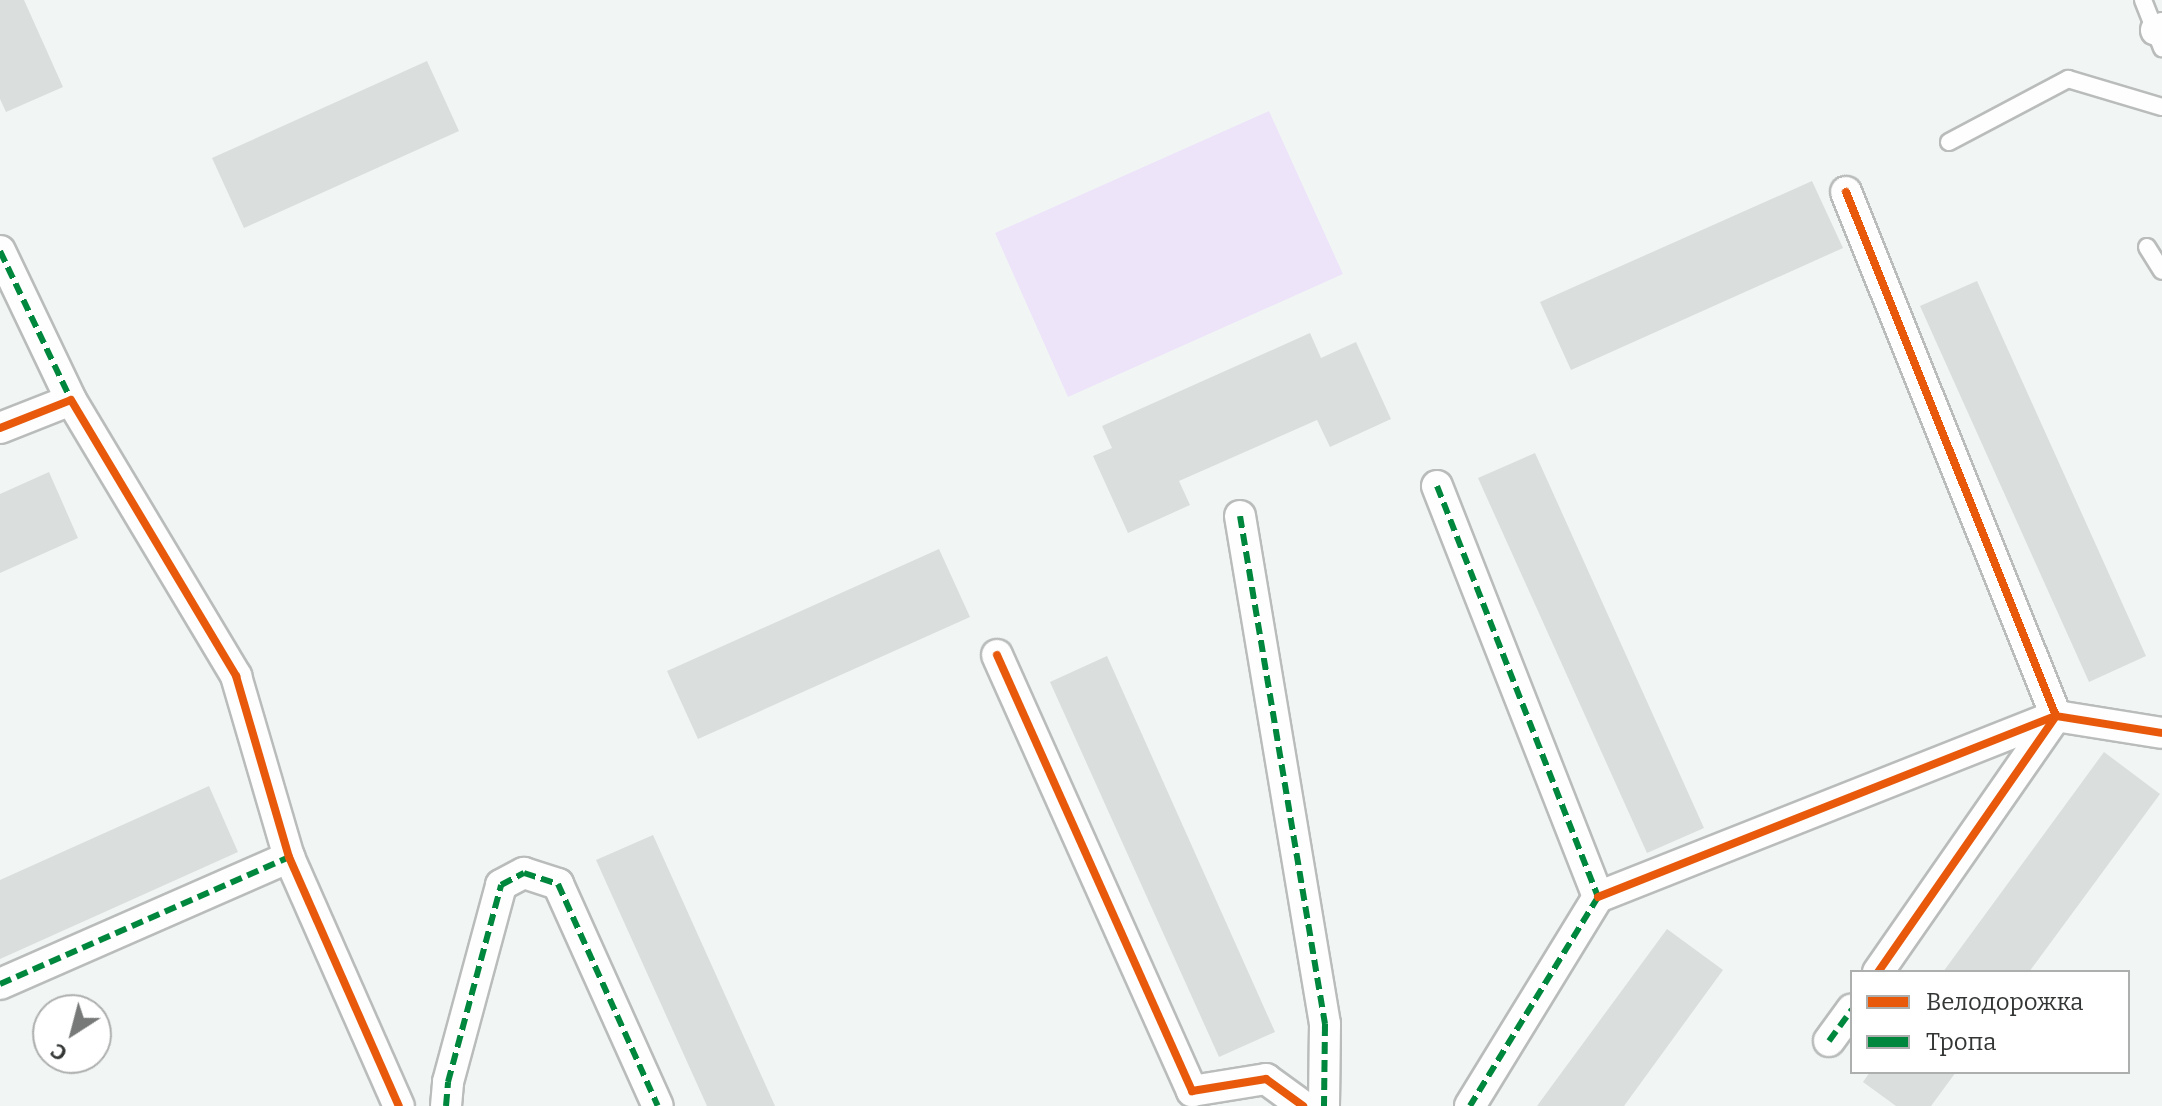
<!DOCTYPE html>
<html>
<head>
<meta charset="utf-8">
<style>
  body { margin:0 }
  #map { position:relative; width:2162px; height:1106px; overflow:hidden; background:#f1f6f4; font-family:Bitter,serif }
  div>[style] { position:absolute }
  .green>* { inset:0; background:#ede4fa }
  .building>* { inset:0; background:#dadedd }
  .roads { filter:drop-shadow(2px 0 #b9bcbb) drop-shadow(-2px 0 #b9bcbb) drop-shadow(0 2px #b9bcbb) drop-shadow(0 -2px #b9bcbb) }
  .lane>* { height:16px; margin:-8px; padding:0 8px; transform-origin:8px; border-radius:8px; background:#fdfefd }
  .street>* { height:30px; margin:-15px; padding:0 15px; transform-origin:15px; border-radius:15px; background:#fdfefd }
  .quiet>* { height:6px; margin-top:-3px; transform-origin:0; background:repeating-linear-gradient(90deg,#00873e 0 12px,transparent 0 18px) }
  .cycleway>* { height:8px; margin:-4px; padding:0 4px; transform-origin:4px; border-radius:4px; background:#e8590c }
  span { translate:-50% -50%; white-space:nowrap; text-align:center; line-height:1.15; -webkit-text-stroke:6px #fff; paint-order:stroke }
  .legend { position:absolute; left:1850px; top:970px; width:280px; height:104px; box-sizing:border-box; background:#fff; border:2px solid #adafae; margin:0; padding:10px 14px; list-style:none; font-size:24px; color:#333635 }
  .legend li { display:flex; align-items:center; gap:16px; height:40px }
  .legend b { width:40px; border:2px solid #adafae }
  .north { position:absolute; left:32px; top:994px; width:80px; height:80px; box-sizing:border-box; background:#fff; border:2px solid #adafae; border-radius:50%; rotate:216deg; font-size:22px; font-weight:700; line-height:32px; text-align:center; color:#333635 }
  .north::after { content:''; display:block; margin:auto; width:28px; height:36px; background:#767978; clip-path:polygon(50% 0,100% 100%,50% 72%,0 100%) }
</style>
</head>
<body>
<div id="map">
  <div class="green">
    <i style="clip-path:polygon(1269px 111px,1343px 274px,1068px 397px,995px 233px)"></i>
  </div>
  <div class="building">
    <i style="clip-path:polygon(0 0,24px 0,63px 87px,6px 112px,0 99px)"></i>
    <i style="clip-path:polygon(427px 61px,459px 131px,244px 228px,212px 158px)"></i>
    <i style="clip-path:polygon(1812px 181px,1843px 248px,1571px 370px,1540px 302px)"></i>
    <i style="clip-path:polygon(1977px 281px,2146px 656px,2089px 682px,1920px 306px)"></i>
    <i style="clip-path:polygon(1310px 333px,1321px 358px,1356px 342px,1391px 419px,1330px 447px,1317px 420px,1179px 481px,1190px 505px,1128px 533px,1093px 456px,1112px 448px,1102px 426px)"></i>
    <i style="clip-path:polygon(1535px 453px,1704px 828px,1647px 853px,1478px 478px)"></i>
    <i style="clip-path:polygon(49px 472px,78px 538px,0 573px,0 494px)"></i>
    <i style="clip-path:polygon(939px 549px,970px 617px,698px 739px,667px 671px)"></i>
    <i style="clip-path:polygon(1107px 656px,1275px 1032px,1219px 1057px,1050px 682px)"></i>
    <i style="clip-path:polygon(2104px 752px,2160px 794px,2029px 972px,1943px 972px)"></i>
    <i style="clip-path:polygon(209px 786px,238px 852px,0 959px,0 880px)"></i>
    <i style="clip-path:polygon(653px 835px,775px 1106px,707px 1106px,596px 860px)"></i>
    <i style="clip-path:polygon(1667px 929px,1723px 970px,1624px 1106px,1537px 1106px)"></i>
    <i style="clip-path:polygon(1870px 1072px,1956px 1072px,1931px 1106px,1896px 1106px,1863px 1082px)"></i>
  </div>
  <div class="roads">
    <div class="lane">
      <i style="left:2143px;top:0;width:52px;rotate:68.4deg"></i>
      <i style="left:1949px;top:142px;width:135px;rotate:-27.9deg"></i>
      <i style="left:2068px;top:79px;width:98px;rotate:16.6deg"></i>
      <i style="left:2147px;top:247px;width:28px;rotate:58deg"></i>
    </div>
    <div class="street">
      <i style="left:2156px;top:30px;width:6px;rotate:-18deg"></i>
      <i style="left:1846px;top:192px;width:565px;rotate:68.16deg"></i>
      <i style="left:2056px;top:716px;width:107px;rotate:9.1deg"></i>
      <i style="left:0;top:251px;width:165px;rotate:64.5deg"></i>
      <i style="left:0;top:428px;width:76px;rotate:-21.5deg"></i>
      <i style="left:71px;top:400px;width:322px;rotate:59.1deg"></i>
      <i style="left:236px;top:676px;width:189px;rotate:73.7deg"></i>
      <i style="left:289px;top:857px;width:272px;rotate:66.2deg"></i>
      <i style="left:1437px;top:486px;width:441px;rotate:68.6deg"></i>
      <i style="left:1598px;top:897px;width:245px;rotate:121.5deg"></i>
      <i style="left:1240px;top:516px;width:515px;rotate:80.5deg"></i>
      <i style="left:1325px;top:1024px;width:82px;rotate:90.7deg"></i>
      <i style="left:997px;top:655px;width:478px;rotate:65.9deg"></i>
      <i style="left:1192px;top:1091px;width:75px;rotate:-9.2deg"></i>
      <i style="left:1266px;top:1079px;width:46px;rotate:36.1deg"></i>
      <i style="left:1598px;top:897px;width:492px;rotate:-21.6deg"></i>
      <i style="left:2056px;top:716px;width:312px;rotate:124.8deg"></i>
      <i style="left:0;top:984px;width:316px;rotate:-23.7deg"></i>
      <i style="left:1829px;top:1041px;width:39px;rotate:-54deg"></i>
      <i style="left:446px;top:1106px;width:24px;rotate:-85deg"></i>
      <i style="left:448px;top:1082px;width:204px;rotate:-74.9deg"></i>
      <i style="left:501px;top:885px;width:26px;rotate:-28deg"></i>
      <i style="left:524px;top:873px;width:36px;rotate:18deg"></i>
      <i style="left:558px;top:884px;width:243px;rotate:65.8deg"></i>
    </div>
  </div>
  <div class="quiet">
    <i style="left:0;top:251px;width:165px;rotate:64.5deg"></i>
    <i style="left:1437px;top:486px;width:441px;rotate:68.6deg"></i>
    <i style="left:1598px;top:897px;width:245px;rotate:121.5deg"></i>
    <i style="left:1240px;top:516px;width:515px;rotate:80.5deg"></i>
    <i style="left:1325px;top:1024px;width:82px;rotate:90.7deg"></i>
    <i style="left:0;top:984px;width:316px;rotate:-23.7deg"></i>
    <i style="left:1829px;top:1041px;width:39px;rotate:-54deg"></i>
    <i style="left:446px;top:1106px;width:24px;rotate:-85deg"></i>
    <i style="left:448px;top:1082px;width:204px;rotate:-74.9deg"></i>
    <i style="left:501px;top:885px;width:26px;rotate:-28deg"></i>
    <i style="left:524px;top:873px;width:36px;rotate:18deg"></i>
    <i style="left:558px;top:884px;width:243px;rotate:65.8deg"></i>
  </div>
  <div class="cycleway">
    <i style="left:1846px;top:192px;width:565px;rotate:68.16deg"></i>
    <i style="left:2056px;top:716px;width:107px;rotate:9.1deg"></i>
    <i style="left:0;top:428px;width:76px;rotate:-21.5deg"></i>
    <i style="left:71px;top:400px;width:322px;rotate:59.1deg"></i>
    <i style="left:236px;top:676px;width:189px;rotate:73.7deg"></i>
    <i style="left:289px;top:857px;width:272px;rotate:66.2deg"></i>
    <i style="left:997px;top:655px;width:478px;rotate:65.9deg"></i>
    <i style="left:1192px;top:1091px;width:75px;rotate:-9.2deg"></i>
    <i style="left:1266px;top:1079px;width:46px;rotate:36.1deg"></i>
    <i style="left:1598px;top:897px;width:492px;rotate:-21.6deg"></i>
    <i style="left:2056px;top:716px;width:312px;rotate:124.8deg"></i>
  </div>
  <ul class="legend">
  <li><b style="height:10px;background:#e8590c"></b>Велодорожка</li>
  <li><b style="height:10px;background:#00873e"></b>Тропа</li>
  </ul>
  <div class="north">С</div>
</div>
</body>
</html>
